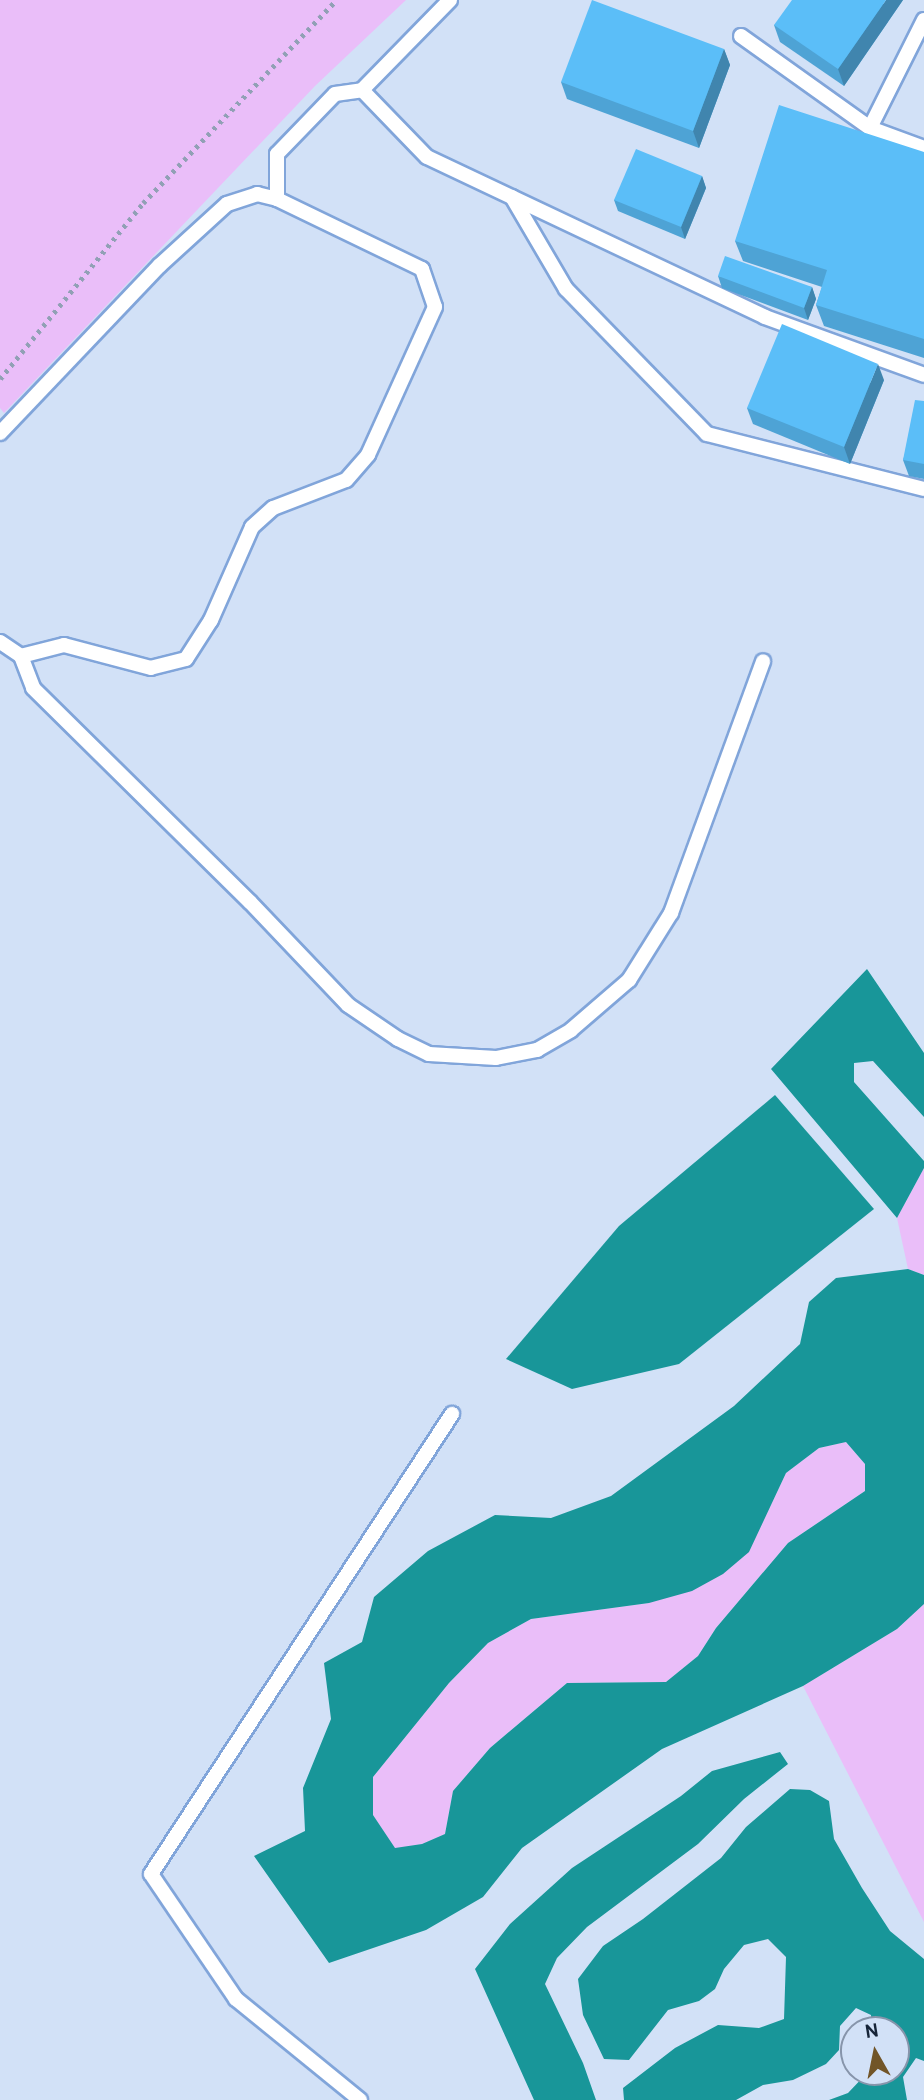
<!DOCTYPE html>
<html>
<head>
<meta charset="utf-8">
<style>
  body { margin:0 }
  #map { position:relative; width:924px; height:2100px; overflow:hidden; background:#d2e1f7; font-family:Overpass,sans-serif }
  div>[style] { position:absolute }
  .green>* { inset:0; background:#eabef9 }
  .water>* { inset:0; background:#189699 }
  .path>* { height:4.5px; margin-top:-2.25px; transform-origin:0; background:repeating-linear-gradient(90deg,#91a0b5 0 3.5px,transparent 0 8.5px) }
  .roads { filter:drop-shadow(2px 0 #81a5da) drop-shadow(-2px 0 #81a5da) drop-shadow(0 2px #81a5da) drop-shadow(0 -2px #81a5da) }
  .service>* { height:14px; margin:-7px; padding:0 7px; transform-origin:7px; border-radius:7px; background:#fff }
  .wall>* { inset:0; background:#4ea3d5 }
  .shaded-wall>* { inset:0; background:#4085ae }
  .building>* { inset:0; background:#5bbef8 }
  span { translate:-50% -50%; white-space:nowrap; text-align:center; line-height:1.15; -webkit-text-stroke:7px #d2e1f7; paint-order:stroke }
  .north { position:absolute; left:840px; top:2016px; width:70px; height:70px; box-sizing:border-box; background:#d2e1f7; border:2px solid #8795ab; border-radius:50%; rotate:351deg; font-size:19px; font-weight:700; line-height:28px; text-align:center; color:#162438 }
  .north::after { content:''; display:block; margin:auto; width:24px; height:32px; background:#715528; clip-path:polygon(50% 0,100% 100%,50% 72%,0 100%) }
</style>
</head>
<body>
<div id="map">
  <div class="green">
    <i style="clip-path:polygon(0 0,406px 0,315px 86px,4px 413px,0 408px)"></i>
    <i style="clip-path:polygon(924px 1168px,924px 1275px,908px 1269px,897px 1218px)"></i>
    <i style="clip-path:polygon(846px 1442px,865px 1464px,865px 1491px,788px 1543px,716px 1628px,698px 1656px,666px 1682px,567px 1683px,490px 1748px,453px 1791px,445px 1834px,422px 1844px,395px 1849px,373px 1815px,373px 1777px,449px 1683px,488px 1643px,531px 1619px,649px 1603px,770px 1507px,786px 1473px,819px 1448px)"></i>
    <i style="clip-path:polygon(924px 1604px,924px 1922px,803px 1686px,897px 1629px)"></i>
  </div>
  <div class="water">
    <i style="clip-path:polygon(867px 969px,924px 1053px,924px 1117px,873px 1061px,854px 1063px,854px 1082px,924px 1161px,924px 1168px,897px 1218px,771px 1069px)"></i>
    <i style="clip-path:polygon(775px 1095px,874px 1209px,679px 1364px,572px 1389px,506px 1359px,619px 1226px)"></i>
    <i style="clip-path:polygon(evenodd,908px 1269px,924px 1275px,924px 1604px,897px 1629px,803px 1686px,662px 1749px,522px 1848px,483px 1897px,426px 1930px,329px 1963px,254px 1856px,305px 1831px,303px 1788px,331px 1719px,324px 1663px,362px 1642px,374px 1597px,428px 1551px,495px 1515px,551px 1518px,611px 1496px,734px 1406px,800px 1344px,809px 1302px,836px 1278px,908px 1269px,846px 1442px,865px 1464px,865px 1491px,788px 1543px,716px 1628px,698px 1656px,666px 1682px,567px 1683px,490px 1748px,453px 1791px,445px 1834px,422px 1844px,395px 1848px,373px 1815px,373px 1777px,449px 1683px,488px 1643px,531px 1619px,649px 1603px,692px 1591px,723px 1574px,749px 1552px,786px 1473px,819px 1448px,846px 1442px)"></i>
    <i style="clip-path:polygon(780px 1752px,788px 1764px,744px 1799px,698px 1844px,587px 1927px,557px 1958px,545px 1984px,583px 2063px,596px 2100px,534px 2100px,475px 1969px,510px 1924px,572px 1868px,681px 1796px,712px 1771px)"></i>
    <i style="clip-path:polygon(790px 1789px,810px 1790px,829px 1801px,834px 1839px,862px 1888px,890px 1931px,924px 1959px,924px 2061px,916px 2058px,903px 2077px,907px 2100px,829px 2100px,848px 2093px,868px 2072px,896px 2072px,896px 2030px,872px 2030px,871px 2015px,856px 2008px,840px 2026px,839px 2050px,826px 2064px,793px 2080px,763px 2085px,736px 2100px,624px 2100px,623px 2088px,675px 2048px,718px 2025px,759px 2028px,784px 2019px,786px 1957px,768px 1939px,744px 1945px,724px 1969px,715px 1989px,699px 2001px,668px 2010px,629px 2060px,604px 2059px,583px 2015px,578px 1979px,603px 1946px,643px 1919px,721px 1858px,746px 1827px)"></i>
  </div>
  <div class="path">
    <i style="left:0;top:379px;width:227px;rotate:-50.9deg"></i>
    <i style="left:143px;top:203px;width:280px;rotate:-46.4deg"></i>
  </div>
  <div class="roads">
    <div class="service">
      <i style="left:450px;top:0;width:126px;rotate:134.4deg"></i>
      <i style="left:362px;top:90px;width:93px;rotate:45.9deg"></i>
      <i style="left:427px;top:157px;width:374px;rotate:25.3deg"></i>
      <i style="left:765px;top:317px;width:169px;rotate:20deg"></i>
      <i style="left:924px;top:20px;width:121px;rotate:116.6deg"></i>
      <i style="left:870px;top:128px;width:58px;rotate:20.3deg"></i>
      <i style="left:741px;top:36px;width:158px;rotate:35.5deg"></i>
      <i style="left:512px;top:197px;width:107px;rotate:59.6deg"></i>
      <i style="left:566px;top:289px;width:202px;rotate:45.8deg"></i>
      <i style="left:707px;top:434px;width:224px;rotate:14.2deg"></i>
      <i style="left:277px;top:199px;width:45px;rotate:-90deg"></i>
      <i style="left:277px;top:154px;width:83px;rotate:-46deg"></i>
      <i style="left:335px;top:94px;width:27px;rotate:-8deg"></i>
      <i style="left:0;top:433px;width:231px;rotate:-46.4deg"></i>
      <i style="left:159px;top:266px;width:92px;rotate:-42.4deg"></i>
      <i style="left:227px;top:204px;width:32px;rotate:-18deg"></i>
      <i style="left:257px;top:194px;width:21px;rotate:14deg"></i>
      <i style="left:277px;top:199px;width:161px;rotate:25.8deg"></i>
      <i style="left:422px;top:269px;width:40px;rotate:71.1deg"></i>
      <i style="left:435px;top:307px;width:162px;rotate:114.4deg"></i>
      <i style="left:368px;top:455px;width:33px;rotate:131deg"></i>
      <i style="left:346px;top:480px;width:78px;rotate:159deg"></i>
      <i style="left:273px;top:508px;width:28px;rotate:138deg"></i>
      <i style="left:252px;top:527px;width:102px;rotate:113.8deg"></i>
      <i style="left:211px;top:620px;width:46px;rotate:122.7deg"></i>
      <i style="left:186px;top:659px;width:36px;rotate:166deg"></i>
      <i style="left:151px;top:668px;width:90px;rotate:-165.2deg"></i>
      <i style="left:64px;top:645px;width:44px;rotate:165.7deg"></i>
      <i style="left:21px;top:656px;width:25px;rotate:-146deg"></i>
      <i style="left:21px;top:656px;width:34px;rotate:69deg"></i>
      <i style="left:33px;top:688px;width:305px;rotate:44.6deg"></i>
      <i style="left:250px;top:902px;width:142px;rotate:46.4deg"></i>
      <i style="left:348px;top:1005px;width:60px;rotate:34.2deg"></i>
      <i style="left:398px;top:1039px;width:34px;rotate:26deg"></i>
      <i style="left:429px;top:1054px;width:67px;rotate:3.4deg"></i>
      <i style="left:496px;top:1058px;width:42px;rotate:-11deg"></i>
      <i style="left:537px;top:1050px;width:39px;rotate:-30deg"></i>
      <i style="left:571px;top:1030px;width:77px;rotate:-40.8deg"></i>
      <i style="left:629px;top:980px;width:79px;rotate:-57.9deg"></i>
      <i style="left:671px;top:913px;width:268px;rotate:-69.9deg"></i>
      <i style="left:360px;top:2100px;width:160px;rotate:-140.8deg"></i>
      <i style="left:236px;top:1999px;width:151px;rotate:-124.2deg"></i>
      <i style="left:151px;top:1874px;width:550px;rotate:-56.8deg"></i>
    </div>
  </div>
  <div class="wall">
    <i style="clip-path:polygon(903px 0,844px 86px,780px 42px,774px 25px)"></i>
    <i style="clip-path:polygon(724px 49px,730px 65px,699px 148px,567px 99px,561px 82px)"></i>
    <i style="clip-path:polygon(924px 152px,924px 358px,824px 326px,816px 305px,822px 287px,743px 261px,735px 241px)"></i>
    <i style="clip-path:polygon(702px 176px,706px 188px,685px 239px,618px 211px,614px 200px)"></i>
    <i style="clip-path:polygon(718px 276px,812px 287px,816px 299px,808px 320px,722px 288px)"></i>
    <i style="clip-path:polygon(884px 380px,850px 464px,753px 424px,747px 408px)"></i>
    <i style="clip-path:polygon(924px 401px,924px 479px,909px 476px,903px 460px)"></i>
  </div>
  <div class="shaded-wall">
    <i style="clip-path:polygon(886px 0,903px 0,844px 86px,838px 69px)"></i>
    <i style="clip-path:polygon(724px 49px,730px 65px,699px 148px,693px 131px)"></i>
    <i style="clip-path:polygon(702px 176px,706px 188px,685px 239px,681px 227px)"></i>
    <i style="clip-path:polygon(812px 287px,816px 299px,808px 320px,804px 308px)"></i>
    <i style="clip-path:polygon(878px 364px,884px 380px,850px 464px,844px 447px)"></i>
  </div>
  <div class="building">
    <i style="clip-path:polygon(592px 0,724px 49px,693px 131px,561px 82px)"></i>
    <i style="clip-path:polygon(792px 0,886px 0,838px 69px,774px 25px)"></i>
    <i style="clip-path:polygon(779px 105px,924px 152px,924px 339px,816px 305px,827px 270px,735px 241px)"></i>
    <i style="clip-path:polygon(636px 149px,702px 176px,681px 227px,614px 200px)"></i>
    <i style="clip-path:polygon(725px 256px,812px 287px,804px 308px,718px 276px)"></i>
    <i style="clip-path:polygon(782px 324px,878px 364px,844px 447px,747px 408px)"></i>
    <i style="clip-path:polygon(915px 400px,924px 401px,924px 464px,903px 460px)"></i>
  </div>
  <div class="north">N</div>
</div>
</body>
</html>
